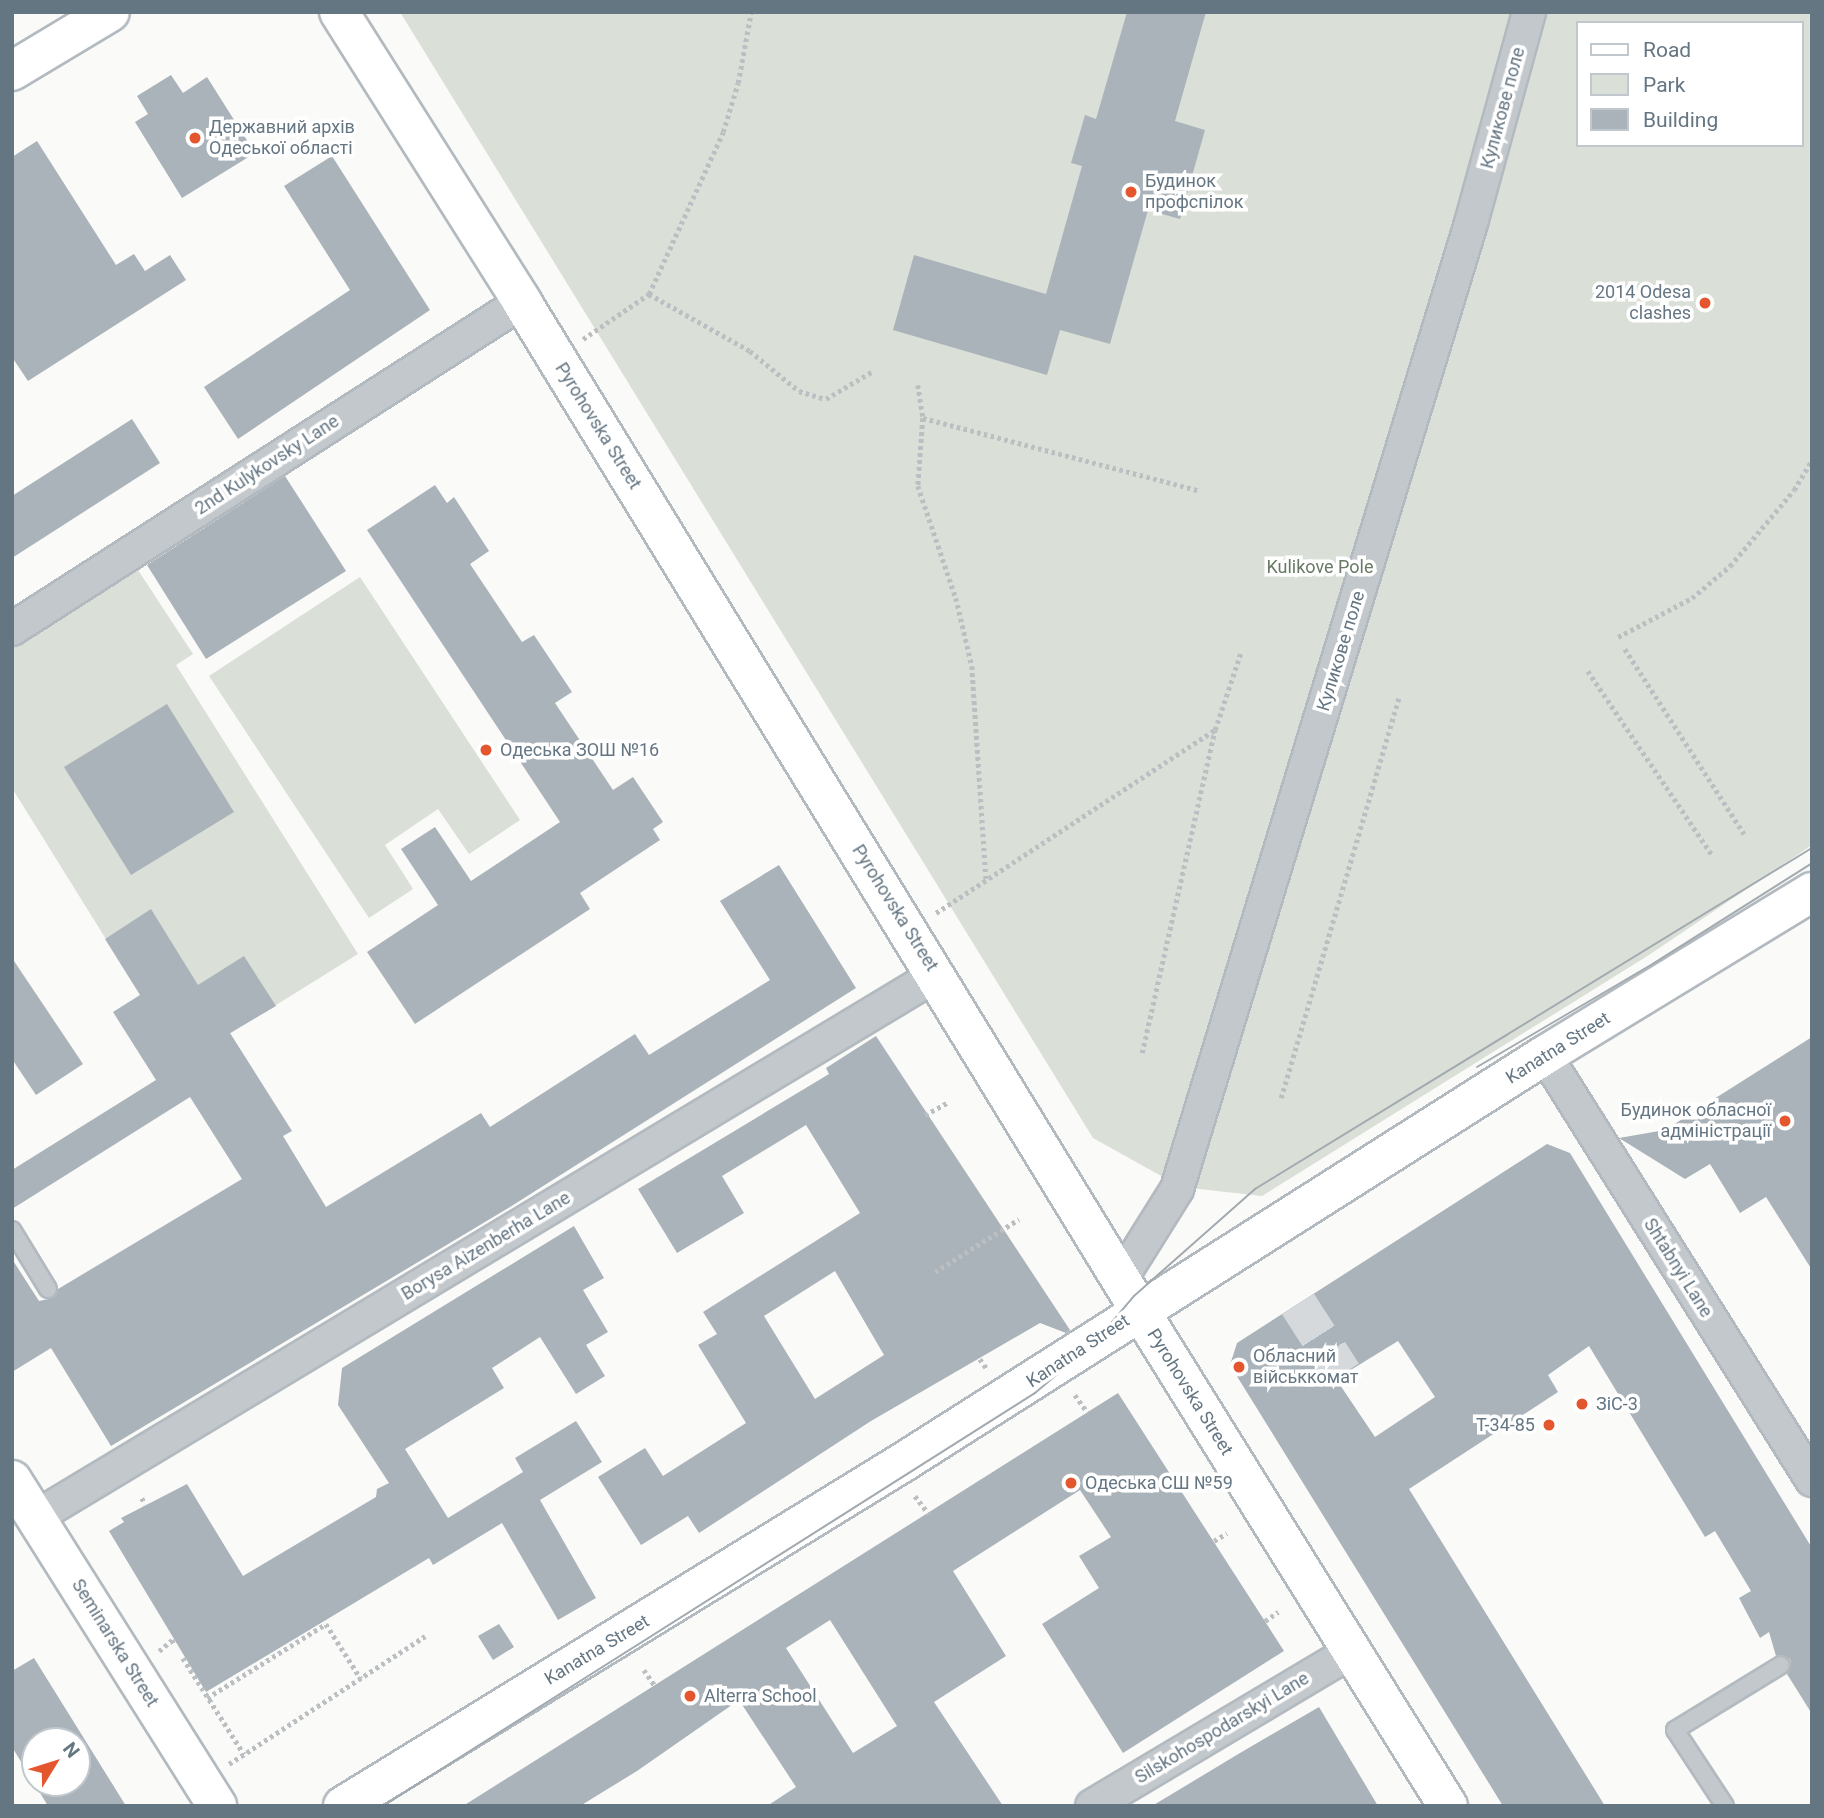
<!DOCTYPE html>
<html>
<head>
<meta charset="utf-8">
<style>
  body { margin:0 }
  #map { position:relative; width:1824px; height:1818px; overflow:hidden; background:#fafaf8; font-family:Roboto,sans-serif }
  div>[style] { position:absolute }
  .green>* { inset:0; background:#dadfd7 }
  .building>* { inset:0; background:#aab3b9 }
  .secondary-tunnel>* { height:38px; margin-top:-19px; transform-origin:0; background:repeating-linear-gradient(90deg,#d5d9db 0 38px,transparent 0 57px) }
  .path>* { height:4.5px; margin-top:-2.25px; transform-origin:0; background:repeating-linear-gradient(90deg,#bbbfc2 0 3.5px,transparent 0 7px) }
  .roads { filter:drop-shadow(2px 0 #b3babf) drop-shadow(-2px 0 #b3babf) drop-shadow(0 2px #b3babf) drop-shadow(0 -2px #b3babf) }
  .lane>* { height:16px; margin:-8px; padding:0 8px; transform-origin:8px; border-radius:8px; background:#c3c8cc }
  .street>* { height:32px; margin:-16px; padding:0 16px; transform-origin:16px; border-radius:16px; background:#c3c8cc }
  .secondary>* { height:38px; margin:-19px; padding:0 19px; transform-origin:19px; border-radius:19px; background:#fff }
  .primary>* { height:38px; margin:-19px; padding:0 19px; transform-origin:19px; border-radius:19px; background:#fff }
  .tram>* { height:2px; margin:-1px; padding:0 1px; transform-origin:1px; border-radius:1px; background:#a2aab0 }
  .dots>* { width:19px; height:19px; translate:-50% -50%; box-sizing:border-box; border:4px solid #fff; border-radius:50% }
  span { translate:-50% -50%; white-space:nowrap; text-align:center; line-height:1.15; -webkit-text-stroke:7px #fff; paint-order:stroke }
  .street-label { font-size:18px; color:#657683 }
  .poi-label { font-size:18px; color:#657683 }
  .left { translate:0 -50%; text-align:left }
  .right { translate:-100% -50%; text-align:right }
  .park-label { font-size:18px; color:#687a64 }
  .frame { position:absolute; inset:0; border:14px solid #657683; pointer-events:none }
  .legend { position:absolute; left:1576px; top:21px; width:228px; height:126px; box-sizing:border-box; background:#fff; border:2px solid #c1c8cd; margin:0; padding:9px 12px; list-style:none; font-size:21px; color:#657683 }
  .legend li { display:flex; align-items:center; gap:14px; height:35px }
  .legend b { width:35px; border:2px solid #c1c8cd }
  .north { position:absolute; left:21px; top:1727px; width:70px; height:70px; box-sizing:border-box; background:#fff; border:2px solid #c1c8cd; border-radius:50%; rotate:52deg; font-size:19px; font-weight:700; line-height:28px; text-align:center; color:#657683 }
  .north::after { content:''; display:block; margin:auto; width:24px; height:32px; background:#e4572e; clip-path:polygon(50% 0,100% 100%,50% 72%,0 100%) }
</style>
</head>
<body>
<div id="map">
  <div class="green">
    <i style="clip-path:polygon(evenodd,400px 12px,1812px 12px,1812px 845px,1649px 955px,1262px 1196px,1181px 1187px,1093px 1138px,400px 12px,1577px 23px,1801px 23px,1801px 145px,1577px 145px,1577px 23px)"></i>
    <i style="clip-path:polygon(136px 567px,193px 654px,176px 665px,358px 954px,183px 1063px,12px 788px,12px 642px)"></i>
    <i style="clip-path:polygon(360px 577px,520px 820px,469px 854px,438px 809px,385px 845px,413px 889px,369px 918px,209px 676px)"></i>
  </div>
  <div class="building">
    <i style="clip-path:polygon(1127px 12px,1206px 12px,1175px 121px,1205px 130px,1180px 219px,1148px 210px,1110px 344px,1060px 330px,1047px 375px,893px 330px,914px 255px,1046px 294px,1082px 166px,1071px 163px,1085px 115px,1096px 119px)"></i>
    <i style="clip-path:polygon(171px 75px,183px 93px,207px 77px,255px 153px,182px 198px,135px 122px,148px 114px,137px 96px)"></i>
    <i style="clip-path:polygon(37px 141px,116px 265px,134px 254px,145px 271px,170px 255px,186px 280px,28px 381px,12px 357px,12px 157px)"></i>
    <i style="clip-path:polygon(332px 156px,430px 310px,238px 439px,204px 387px,350px 290px,284px 186px)"></i>
    <i style="clip-path:polygon(132px 419px,160px 463px,12px 558px,12px 496px)"></i>
    <i style="clip-path:polygon(285px 476px,346px 571px,206px 659px,147px 565px)"></i>
    <i style="clip-path:polygon(435px 485px,447px 503px,454px 497px,489px 551px,470px 564px,522px 642px,534px 635px,572px 692px,555px 703px,613px 790px,633px 777px,663px 822px,653px 829px,660px 840px,580px 893px,590px 909px,415px 1024px,367px 952px,438px 905px,401px 849px,435px 827px,471px 881px,560px 822px,367px 530px)"></i>
    <i style="clip-path:polygon(167px 704px,234px 812px,131px 875px,64px 767px)"></i>
    <i style="clip-path:polygon(779px 865px,856px 988px,510px 1207px,111px 1446px,51px 1348px,12px 1372px,12px 1259px,39px 1301px,53px 1298px,58px 1289px,242px 1179px,190px 1097px,12px 1209px,12px 1170px,156px 1080px,113px 1012px,140px 995px,105px 939px,151px 909px,198px 985px,244px 956px,276px 1006px,230px 1033px,292px 1131px,283px 1136px,326px 1207px,481px 1113px,490px 1127px,635px 1034px,649px 1055px,770px 980px,720px 901px)"></i>
    <i style="clip-path:polygon(12px 958px,83px 1064px,36px 1095px,12px 1059px)"></i>
    <i style="clip-path:polygon(evenodd,876px 1036px,1070px 1330px,1066px 1333px,1040px 1323px,871px 1421px,699px 1533px,688px 1516px,641px 1545px,598px 1477px,645px 1448px,663px 1476px,746px 1423px,698px 1345px,717px 1334px,703px 1312px,860px 1213px,806px 1125px,722px 1176px,744px 1213px,677px 1253px,638px 1189px,829px 1074px,826px 1068px,876px 1036px,835px 1271px,884px 1355px,815px 1399px,764px 1316px,835px 1271px)"></i>
    <i style="clip-path:polygon(1812px 1037px,1812px 1270px,1766px 1197px,1740px 1213px,1710px 1164px,1685px 1179px,1619px 1138px,1665px 1130px)"></i>
    <i style="clip-path:polygon(evenodd,1547px 1144px,1570px 1153px,1812px 1548px,1812px 1714px,1787px 1674px,1791px 1665px,1790px 1659px,1781px 1655px,1776px 1656px,1769px 1632px,1760px 1638px,1739px 1598px,1751px 1591px,1715px 1531px,1705px 1537px,1589px 1346px,1548px 1375px,1558px 1392px,1409px 1489px,1605px 1806px,1503px 1806px,1230px 1365px,1237px 1343px,1547px 1144px,1398px 1341px,1435px 1397px,1375px 1437px,1336px 1379px,1398px 1341px)"></i>
    <i style="clip-path:polygon(574px 1226px,604px 1278px,583px 1290px,608px 1332px,586px 1345px,605px 1376px,576px 1394px,540px 1337px,492px 1368px,504px 1388px,405px 1449px,448px 1518px,523px 1472px,515px 1458px,576px 1421px,602px 1462px,540px 1500px,596px 1598px,558px 1620px,502px 1523px,433px 1565px,429px 1558px,206px 1692px,109px 1531px,124px 1522px,121px 1518px,187px 1484px,243px 1576px,376px 1497px,377px 1489px,389px 1483px,338px 1405px,342px 1368px)"></i>
    <i style="clip-path:polygon(evenodd,1118px 1393px,1284px 1651px,1123px 1753px,1042px 1624px,1099px 1588px,1079px 1556px,1111px 1537px,1080px 1490px,953px 1571px,1006px 1656px,934px 1702px,1003px 1806px,767px 1806px,796px 1787px,739px 1700px,637px 1771px,580px 1806px,463px 1806px,1118px 1393px,830px 1620px,897px 1726px,853px 1753px,786px 1648px,830px 1620px)"></i>
    <i style="clip-path:polygon(499px 1624px,514px 1647px,493px 1660px,478px 1636px)"></i>
    <i style="clip-path:polygon(evenodd,34px 1658px,126px 1806px,48px 1806px,12px 1747px,12px 1671px,34px 1658px,35px 1741px,77px 1741px,77px 1783px,35px 1783px,35px 1741px)"></i>
    <i style="clip-path:polygon(1319px 1707px,1378px 1806px,1152px 1806px,1240px 1753px)"></i>
  </div>
  <div class="secondary-tunnel">
    <i style="left:1298px;top:1304px;width:83px;rotate:57.3deg"></i>
  </div>
  <div class="path">
    <i style="left:649px;top:294px;width:178px;rotate:-65.4deg"></i>
    <i style="left:723px;top:132px;width:51px;rotate:-73deg"></i>
    <i style="left:738px;top:83px;width:72px;rotate:-79.6deg"></i>
    <i style="left:583px;top:339px;width:80px;rotate:-34.3deg"></i>
    <i style="left:649px;top:294px;width:116px;rotate:29.4deg"></i>
    <i style="left:750px;top:351px;width:63px;rotate:39.2deg"></i>
    <i style="left:799px;top:391px;width:28px;rotate:17deg"></i>
    <i style="left:826px;top:399px;width:55px;rotate:-30.8deg"></i>
    <i style="left:918px;top:385px;width:33px;rotate:81deg"></i>
    <i style="left:923px;top:418px;width:68px;rotate:94.2deg"></i>
    <i style="left:918px;top:486px;width:118px;rotate:71.3deg"></i>
    <i style="left:956px;top:598px;width:70px;rotate:76.8deg"></i>
    <i style="left:972px;top:666px;width:213px;rotate:86.2deg"></i>
    <i style="left:923px;top:418px;width:284px;rotate:14.7deg"></i>
    <i style="left:1618px;top:637px;width:84px;rotate:-27.8deg"></i>
    <i style="left:1692px;top:598px;width:50px;rotate:-40.1deg"></i>
    <i style="left:1730px;top:566px;width:99px;rotate:-49.9deg"></i>
    <i style="left:1794px;top:490px;width:35px;rotate:-59deg"></i>
    <i style="left:1625px;top:649px;width:220px;rotate:57.2deg"></i>
    <i style="left:1588px;top:671px;width:222px;rotate:56deg"></i>
    <i style="left:936px;top:913px;width:334px;rotate:-33.3deg"></i>
    <i style="left:1142px;top:1053px;width:331px;rotate:-77.3deg"></i>
    <i style="left:1215px;top:730px;width:82px;rotate:-71.6deg"></i>
    <i style="left:1281px;top:1098px;width:419px;rotate:-73.6deg"></i>
    <i style="left:925px;top:1115px;width:26px;rotate:-29deg"></i>
    <i style="left:935px;top:1272px;width:99px;rotate:-32.2deg"></i>
    <i style="left:980px;top:1359px;width:12px;rotate:55deg"></i>
    <i style="left:1075px;top:1395px;width:22px;rotate:54deg"></i>
    <i style="left:915px;top:1496px;width:23px;rotate:52deg"></i>
    <i style="left:142px;top:1498px;width:7px;rotate:63deg"></i>
    <i style="left:1214px;top:1541px;width:15px;rotate:-32deg"></i>
    <i style="left:1265px;top:1621px;width:16px;rotate:-35deg"></i>
    <i style="left:159px;top:1651px;width:17px;rotate:-40deg"></i>
    <i style="left:172px;top:1640px;width:6px;rotate:59deg"></i>
    <i style="left:183px;top:1658px;width:114px;rotate:57.6deg"></i>
    <i style="left:644px;top:1670px;width:19px;rotate:55deg"></i>
    <i style="left:207px;top:1698px;width:140px;rotate:-31.9deg"></i>
    <i style="left:326px;top:1624px;width:65px;rotate:57.5deg"></i>
    <i style="left:229px;top:1764px;width:234px;rotate:-33.1deg"></i>
  </div>
  <div class="roads">
    <div class="lane">
      <i style="left:12px;top:1230px;width:69px;rotate:58.6deg"></i>
      <i style="left:1725px;top:1806px;width:91px;rotate:-123.3deg"></i>
      <i style="left:1675px;top:1730px;width:124px;rotate:-31.5deg"></i>
    </div>
    <div class="street">
      <i style="left:12px;top:629px;width:606px;rotate:-32.67deg"></i>
      <i style="left:1545px;top:1055px;width:502px;rotate:57.86deg"></i>
      <i style="left:1122px;top:1277px;width:104px;rotate:-58deg"></i>
      <i style="left:1177px;top:1189px;width:1010px;rotate:-73.07deg"></i>
      <i style="left:1471px;top:223px;width:219px;rotate:-74.6deg"></i>
      <i style="left:36px;top:1517px;width:1051px;rotate:-31.06deg"></i>
      <i style="left:1092px;top:1806px;width:303px;rotate:-30.8deg"></i>
    </div>
    <div class="secondary">
      <i style="left:339px;top:12px;width:343px;rotate:57.7deg"></i>
      <i style="left:522px;top:302px;width:1183px;rotate:58.51deg"></i>
      <i style="left:1140px;top:1311px;width:583px;rotate:58.11deg"></i>
      <i style="left:12px;top:1480px;width:385px;rotate:57.8deg"></i>
      <i style="left:343px;top:1806px;width:659px;rotate:-31.54deg"></i>
      <i style="left:905px;top:1461px;width:758px;rotate:-32.39deg"></i>
      <i style="left:1545px;top:1055px;width:313px;rotate:-31.4deg"></i>
    </div>
    <div class="primary">
      <i style="left:12px;top:71px;width:114px;rotate:-31deg"></i>
    </div>
  </div>
  <div class="tram">
    <i style="left:1477px;top:1067px;width:205px;rotate:-30.4deg"></i>
    <i style="left:1654px;top:963px;width:187px;rotate:-32.3deg"></i>
    <i style="left:383px;top:1806px;width:772px;rotate:-32.35deg"></i>
    <i style="left:1035px;top:1393px;width:80px;rotate:-40.4deg"></i>
    <i style="left:1096px;top:1341px;width:59px;rotate:-49.8deg"></i>
    <i style="left:1134px;top:1296px;width:162px;rotate:-41.5deg"></i>
    <i style="left:1255px;top:1189px;width:653px;rotate:-31.48deg"></i>
  </div>
  <div class="dots">
    <i style="left:195px;top:138px;background:#e4572e"></i>
    <i style="left:1131px;top:192px;background:#e4572e"></i>
    <i style="left:1705px;top:303px;background:#e4572e"></i>
    <i style="left:486px;top:750px;background:#e4572e"></i>
    <i style="left:1785px;top:1121px;background:#e4572e"></i>
    <i style="left:1239px;top:1367px;background:#e4572e"></i>
    <i style="left:1582px;top:1404px;background:#e4572e"></i>
    <i style="left:1549px;top:1425px;background:#e4572e"></i>
    <i style="left:1071px;top:1483px;background:#e4572e"></i>
    <i style="left:690px;top:1696px;background:#e4572e"></i>
  </div>
  <div class="street-label">
    <span style="left:1503px;top:108px;rotate:-75deg">Куликове поле</span>
    <span style="left:598px;top:426px;rotate:58deg">Pyrohovska Street</span>
    <span style="left:267px;top:465px;rotate:-33deg">2nd Kulykovsky Lane</span>
    <span style="left:1341px;top:651px;rotate:-73deg">Куликове поле</span>
    <span style="left:895px;top:908px;rotate:58deg">Pyrohovska Street</span>
    <span style="left:1558px;top:1048px;rotate:-32deg">Kanatna Street</span>
    <span style="left:486px;top:1246px;rotate:-31deg">Borysa Aizenberha Lane</span>
    <span style="left:1678px;top:1268px;rotate:58deg">Shtabnyi Lane</span>
    <span style="left:1078px;top:1351px;rotate:-33deg">Kanatna Street</span>
    <span style="left:1190px;top:1392px;rotate:58deg">Pyrohovska Street</span>
    <span style="left:115px;top:1643px;rotate:58deg">Seminarska Street</span>
    <span style="left:597px;top:1650px;rotate:-31deg">Kanatna Street</span>
    <span style="left:1222px;top:1728px;rotate:-31deg">Silskohospodarskyi Lane</span>
  </div>
  <div class="poi-label">
    <span class="left" style="left:209px;top:138px">Державний архів<br>Одеської області</span>
    <span class="left" style="left:1145px;top:192px">Будинок<br>профспілок</span>
    <span class="right" style="left:1691px;top:303px">2014 Odesa<br>clashes</span>
    <span class="left" style="left:500px;top:750px">Одеська ЗОШ №16</span>
    <span class="right" style="left:1771px;top:1121px">Будинок обласної<br>адміністрації</span>
    <span class="left" style="left:1253px;top:1367px">Обласний<br>військкомат</span>
    <span class="left" style="left:1596px;top:1404px">ЗіС-3</span>
    <span class="right" style="left:1535px;top:1425px">Т-34-85</span>
    <span class="left" style="left:1085px;top:1483px">Одеська CШ №59</span>
    <span class="left" style="left:704px;top:1696px">Alterra School</span>
  </div>
  <div class="park-label">
    <span style="left:1320px;top:567px">Kulikove Pole</span>
  </div>
  <div class="frame"></div>
  <ul class="legend">
  <li><b style="height:9px;background:#fff"></b>Road</li>
  <li><b style="height:19px;background:#dadfd7"></b>Park</li>
  <li><b style="height:19px;background:#aab3b9"></b>Building</li>
  </ul>
  <div class="north">N</div>
</div>
</body>
</html>
